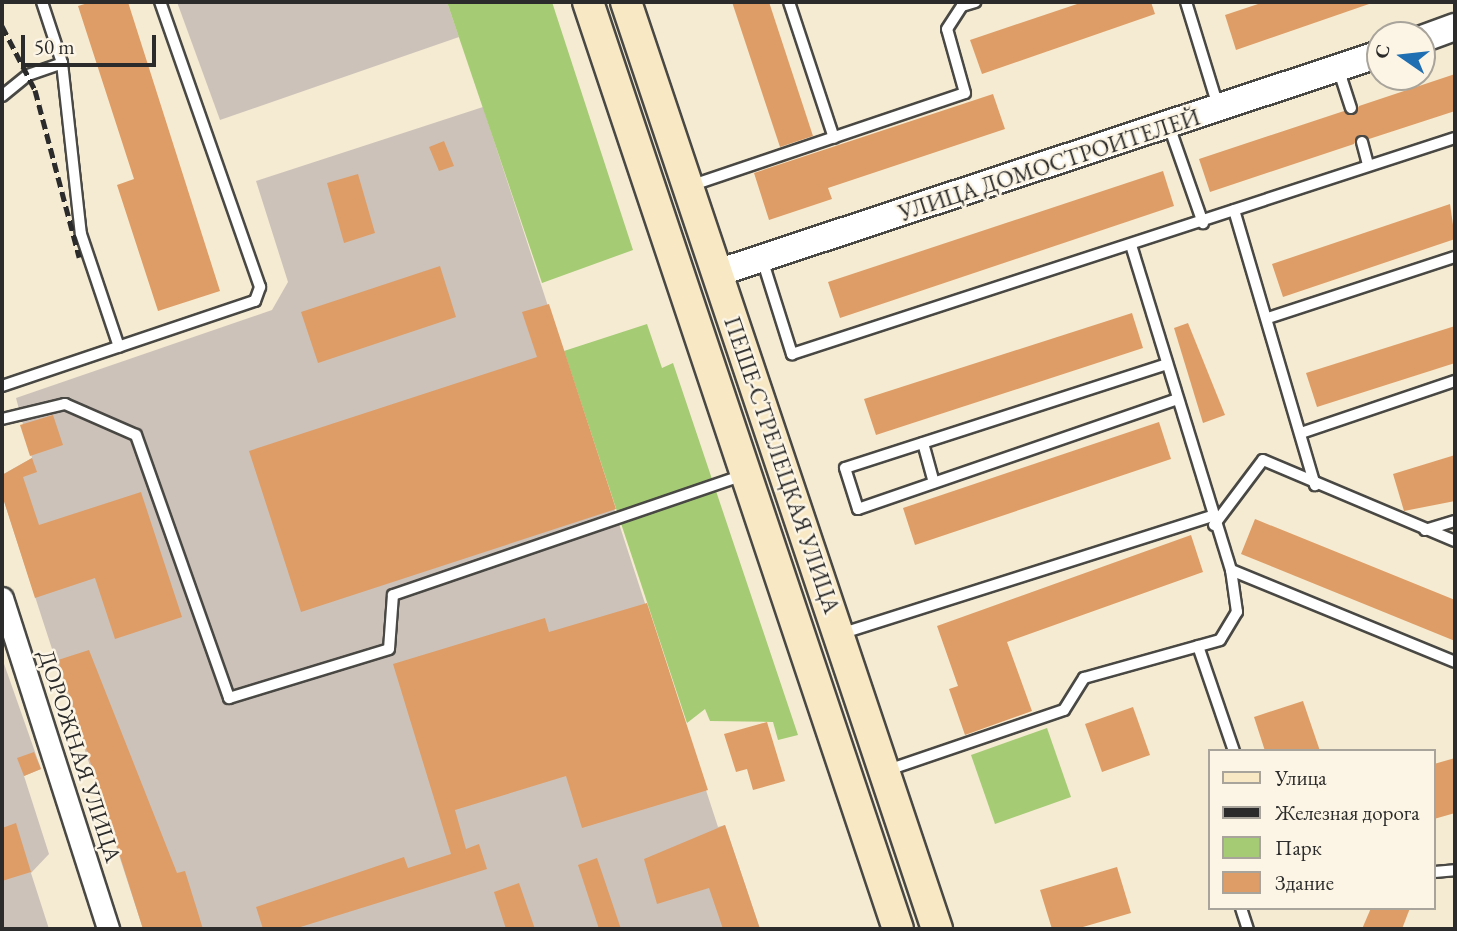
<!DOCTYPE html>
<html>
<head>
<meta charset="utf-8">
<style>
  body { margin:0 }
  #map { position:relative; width:1457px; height:931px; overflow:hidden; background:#f5ebd2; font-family:"EB Garamond",serif }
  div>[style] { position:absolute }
  .industrial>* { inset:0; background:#cdc2b9 }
  .green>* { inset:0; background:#a5cb75 }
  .building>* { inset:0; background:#de9d66 }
  .roads { filter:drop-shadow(2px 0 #494844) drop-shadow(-2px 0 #494844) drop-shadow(0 2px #494844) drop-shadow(0 -2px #494844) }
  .service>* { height:10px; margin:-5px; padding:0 5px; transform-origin:5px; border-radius:5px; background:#fff }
  .minor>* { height:21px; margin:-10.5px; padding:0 10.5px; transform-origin:10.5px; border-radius:10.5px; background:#fff }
  .tertiary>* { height:26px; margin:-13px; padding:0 13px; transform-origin:13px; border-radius:13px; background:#fff }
  .secondary>* { height:30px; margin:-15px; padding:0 15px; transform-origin:15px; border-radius:15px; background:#f8e8c3 }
  .rail>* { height:5px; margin-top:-2.5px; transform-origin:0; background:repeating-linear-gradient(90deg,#2b2b2b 0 10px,transparent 0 15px) }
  span { translate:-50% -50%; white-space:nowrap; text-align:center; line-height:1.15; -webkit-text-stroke:5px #fcf5e5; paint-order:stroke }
  .street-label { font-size:23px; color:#2b2b2b }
  .frame { position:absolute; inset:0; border:4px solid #2b2b2b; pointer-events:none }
  .legend { position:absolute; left:1208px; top:749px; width:228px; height:161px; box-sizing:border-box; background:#fcf5e5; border:2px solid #a8a49b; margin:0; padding:9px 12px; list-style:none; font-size:21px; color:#2b2b2b }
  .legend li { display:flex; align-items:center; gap:14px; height:35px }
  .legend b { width:35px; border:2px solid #a8a49b }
  .north { position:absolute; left:1366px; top:21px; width:70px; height:70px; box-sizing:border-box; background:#fcf5e5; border:2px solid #a8a49b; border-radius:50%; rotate:284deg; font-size:19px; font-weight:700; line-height:28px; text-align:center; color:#2b2b2b }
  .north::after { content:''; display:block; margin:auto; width:24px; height:32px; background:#1f6fb2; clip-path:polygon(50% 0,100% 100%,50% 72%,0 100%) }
  .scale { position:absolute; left:21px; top:35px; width:135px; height:32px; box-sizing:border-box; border:4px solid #2b2b2b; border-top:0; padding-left:9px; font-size:21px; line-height:24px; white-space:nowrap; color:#2b2b2b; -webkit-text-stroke:5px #fcf5e5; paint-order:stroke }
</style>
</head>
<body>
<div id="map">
  <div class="industrial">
    <i style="clip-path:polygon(177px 2px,447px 2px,459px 37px,220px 120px)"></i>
    <i style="clip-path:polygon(483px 107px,718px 827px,725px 825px,760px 929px,143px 929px,2px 495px,2px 475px,32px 458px,16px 398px,272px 310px,288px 282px,256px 181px)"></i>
    <i style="clip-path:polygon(2px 658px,41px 769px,24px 776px,49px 854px,31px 873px,49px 929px,2px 929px)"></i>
  </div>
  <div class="green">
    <i style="clip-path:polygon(447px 2px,552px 2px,633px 250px,542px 283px)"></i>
    <i style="clip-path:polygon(647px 324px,662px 368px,673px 363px,798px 735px,778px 740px,773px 722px,710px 721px,705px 709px,687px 723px,564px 351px)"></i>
    <i style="clip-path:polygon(1047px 728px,1071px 797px,995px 824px,971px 755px)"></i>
  </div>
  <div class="building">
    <i style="clip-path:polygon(91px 2px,128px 2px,220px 291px,158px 311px,117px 185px,134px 179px,78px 6px)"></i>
    <i style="clip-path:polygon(732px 2px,769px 2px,813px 136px,780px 147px)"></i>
    <i style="clip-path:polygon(1083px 2px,1151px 2px,1155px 14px,982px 74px,970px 40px)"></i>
    <i style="clip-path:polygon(1264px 2px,1369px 2px,1369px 4px,1236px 50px,1225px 15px)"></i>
    <i style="clip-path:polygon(1455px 74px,1455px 111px,1369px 139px,1359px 135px,1354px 144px,1210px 192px,1199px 159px,1344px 111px,1354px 115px,1359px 106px)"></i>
    <i style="clip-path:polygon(993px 94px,1005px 129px,828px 188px,832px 199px,769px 220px,754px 173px)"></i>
    <i style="clip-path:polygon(444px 141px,454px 166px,439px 171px,429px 147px)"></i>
    <i style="clip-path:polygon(1163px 171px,1174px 206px,840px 318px,828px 282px)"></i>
    <i style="clip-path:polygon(358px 174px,375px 233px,344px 243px,327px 183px)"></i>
    <i style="clip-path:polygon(1450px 204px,1455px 239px,1283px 297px,1272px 264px)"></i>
    <i style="clip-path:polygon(440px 266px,456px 317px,318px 363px,301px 312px)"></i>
    <i style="clip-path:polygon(549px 304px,616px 509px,301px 612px,249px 451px,537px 357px,522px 312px)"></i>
    <i style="clip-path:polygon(1132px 313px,1143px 348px,876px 435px,864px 399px)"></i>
    <i style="clip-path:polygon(1188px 323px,1225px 415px,1203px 423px,1174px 328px)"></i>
    <i style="clip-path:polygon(1455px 326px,1455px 363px,1317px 407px,1306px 373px)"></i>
    <i style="clip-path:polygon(53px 415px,63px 445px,30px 456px,20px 425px)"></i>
    <i style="clip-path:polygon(1159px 422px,1171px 459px,915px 545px,903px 508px)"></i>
    <i style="clip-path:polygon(1455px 455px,1455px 501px,1404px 511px,1393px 474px)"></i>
    <i style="clip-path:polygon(32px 458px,37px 472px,23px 477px,39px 525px,141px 492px,182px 617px,115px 639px,95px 578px,35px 598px,2px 495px,2px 475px)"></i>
    <i style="clip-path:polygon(1255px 519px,1455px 600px,1455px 641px,1241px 554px)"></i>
    <i style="clip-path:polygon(1191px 535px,1203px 572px,1007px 642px,1032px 711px,965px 735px,949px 689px,958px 686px,937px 626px)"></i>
    <i style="clip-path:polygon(647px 603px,708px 790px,582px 828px,566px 776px,455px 810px,466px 849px,479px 844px,487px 869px,294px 929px,263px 929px,256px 907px,404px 857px,408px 868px,451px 854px,393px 664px,545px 618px,549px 632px)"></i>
    <i style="clip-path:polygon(89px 650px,177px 873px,185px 871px,203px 929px,143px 929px,58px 660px)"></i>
    <i style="clip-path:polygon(1303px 701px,1320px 751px,1265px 751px,1254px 717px)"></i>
    <i style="clip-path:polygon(1133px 707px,1150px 755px,1102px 772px,1085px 724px)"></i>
    <i style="clip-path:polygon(767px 722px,785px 781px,753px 790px,747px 769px,736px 772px,724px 734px)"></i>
    <i style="clip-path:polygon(34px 752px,41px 769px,24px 776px,17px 758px)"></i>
    <i style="clip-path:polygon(1455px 758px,1455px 813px,1434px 819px,1434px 764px)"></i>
    <i style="clip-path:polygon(16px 823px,31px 872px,2px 881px,2px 828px)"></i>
    <i style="clip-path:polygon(725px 825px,760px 929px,723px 929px,709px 888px,657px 904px,644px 859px)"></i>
    <i style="clip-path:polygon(597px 858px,621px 929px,599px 929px,578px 865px)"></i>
    <i style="clip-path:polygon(1117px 867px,1131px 913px,1076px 929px,1052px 929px,1040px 890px)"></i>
    <i style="clip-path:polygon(519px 883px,535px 929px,506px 929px,494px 892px)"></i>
    <i style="clip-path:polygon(1371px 908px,1410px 908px,1402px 929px,1362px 929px)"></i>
  </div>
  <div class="roads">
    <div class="service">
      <i style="left:42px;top:2px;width:64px;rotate:71.8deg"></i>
      <i style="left:62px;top:63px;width:172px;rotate:83.7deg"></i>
      <i style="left:81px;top:234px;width:119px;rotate:71.4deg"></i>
      <i style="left:789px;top:2px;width:143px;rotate:71.7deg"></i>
      <i style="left:1186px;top:2px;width:109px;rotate:72.9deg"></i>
      <i style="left:1338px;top:68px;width:42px;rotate:72deg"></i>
      <i style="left:2px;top:96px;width:33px;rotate:-39deg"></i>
      <i style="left:28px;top:75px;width:36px;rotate:-19deg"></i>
      <i style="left:1169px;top:126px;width:103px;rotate:70.7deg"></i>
      <i style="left:1362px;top:142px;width:24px;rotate:75deg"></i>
      <i style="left:690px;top:186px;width:290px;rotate:-18.7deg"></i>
      <i style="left:965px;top:93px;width:66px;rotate:-105.7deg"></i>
      <i style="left:947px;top:29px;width:27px;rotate:-57deg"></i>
      <i style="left:962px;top:6px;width:14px;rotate:-17deg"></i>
      <i style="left:1234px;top:210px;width:287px;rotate:73.6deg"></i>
      <i style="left:762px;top:259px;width:100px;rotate:72.5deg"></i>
      <i style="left:792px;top:354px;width:697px;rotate:-18.05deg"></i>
      <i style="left:1268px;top:318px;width:197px;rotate:-18.1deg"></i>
      <i style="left:1164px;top:365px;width:335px;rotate:162.1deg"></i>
      <i style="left:845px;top:468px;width:43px;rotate:72.4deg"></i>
      <i style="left:858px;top:509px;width:335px;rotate:-19deg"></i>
      <i style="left:2px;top:386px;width:267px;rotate:-18.6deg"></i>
      <i style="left:255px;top:301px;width:15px;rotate:-70deg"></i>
      <i style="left:260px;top:287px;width:302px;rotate:-109.3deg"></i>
      <i style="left:2px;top:419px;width:65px;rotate:-13.4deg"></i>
      <i style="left:65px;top:404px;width:77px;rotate:23.6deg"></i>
      <i style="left:136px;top:435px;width:279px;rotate:70.5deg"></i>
      <i style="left:229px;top:698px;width:167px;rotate:-17deg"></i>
      <i style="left:389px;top:649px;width:54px;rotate:-85.8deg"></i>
      <i style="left:393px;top:595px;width:371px;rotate:-18.9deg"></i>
      <i style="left:1301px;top:433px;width:163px;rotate:-18.7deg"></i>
      <i style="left:923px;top:443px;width:41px;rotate:74.6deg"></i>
      <i style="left:1214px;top:525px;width:81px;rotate:-53deg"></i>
      <i style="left:1263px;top:460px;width:208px;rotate:22.9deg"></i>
      <i style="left:1425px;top:530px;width:31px;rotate:-17deg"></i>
      <i style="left:1231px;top:570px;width:242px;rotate:22.3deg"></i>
      <i style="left:840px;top:634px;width:389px;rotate:-17.6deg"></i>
      <i style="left:1198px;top:646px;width:111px;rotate:71.1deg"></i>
      <i style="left:885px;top:771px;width:189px;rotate:-18.8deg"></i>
      <i style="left:1064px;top:710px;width:38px;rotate:-58deg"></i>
      <i style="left:1084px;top:678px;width:141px;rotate:-15.6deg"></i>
      <i style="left:1220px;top:640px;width:33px;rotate:-59deg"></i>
      <i style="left:1237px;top:612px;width:42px;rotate:-98.1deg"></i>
      <i style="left:1231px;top:570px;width:337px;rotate:-107.1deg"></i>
      <i style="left:1434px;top:872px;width:21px;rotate:-5deg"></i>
      <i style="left:1241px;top:908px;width:22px;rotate:72deg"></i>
    </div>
    <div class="minor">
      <i style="left:2px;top:598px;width:348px;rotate:72.2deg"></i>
    </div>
    <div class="tertiary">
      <i style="left:1422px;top:39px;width:35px;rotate:-20deg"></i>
      <i style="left:717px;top:273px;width:698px;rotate:-18.28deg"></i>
    </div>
    <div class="secondary">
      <i style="left:588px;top:2px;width:977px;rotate:71.51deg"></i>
      <i style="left:626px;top:2px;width:978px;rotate:71.45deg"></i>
    </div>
  </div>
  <div class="rail">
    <i style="left:2px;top:26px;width:72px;rotate:62.7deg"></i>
    <i style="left:35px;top:90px;width:173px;rotate:75.2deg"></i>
  </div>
  <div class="street-label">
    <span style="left:1049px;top:165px;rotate:-18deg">УЛИЦА ДОМОСТРОИТЕЛЕЙ</span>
    <span style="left:782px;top:465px;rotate:71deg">ПЕШЕ-СТРЕЛЕЦКАЯ УЛИЦА</span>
    <span style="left:80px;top:756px;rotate:72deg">ДОРОЖНАЯ УЛИЦА</span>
  </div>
  <div class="frame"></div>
  <ul class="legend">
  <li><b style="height:9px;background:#f8e8c3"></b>Улица</li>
  <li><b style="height:9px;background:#2b2b2b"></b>Железная дорога</li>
  <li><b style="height:19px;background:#a5cb75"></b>Парк</li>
  <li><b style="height:19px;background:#de9d66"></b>Здание</li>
  </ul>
  <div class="north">С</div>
  <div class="scale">50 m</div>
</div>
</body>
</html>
